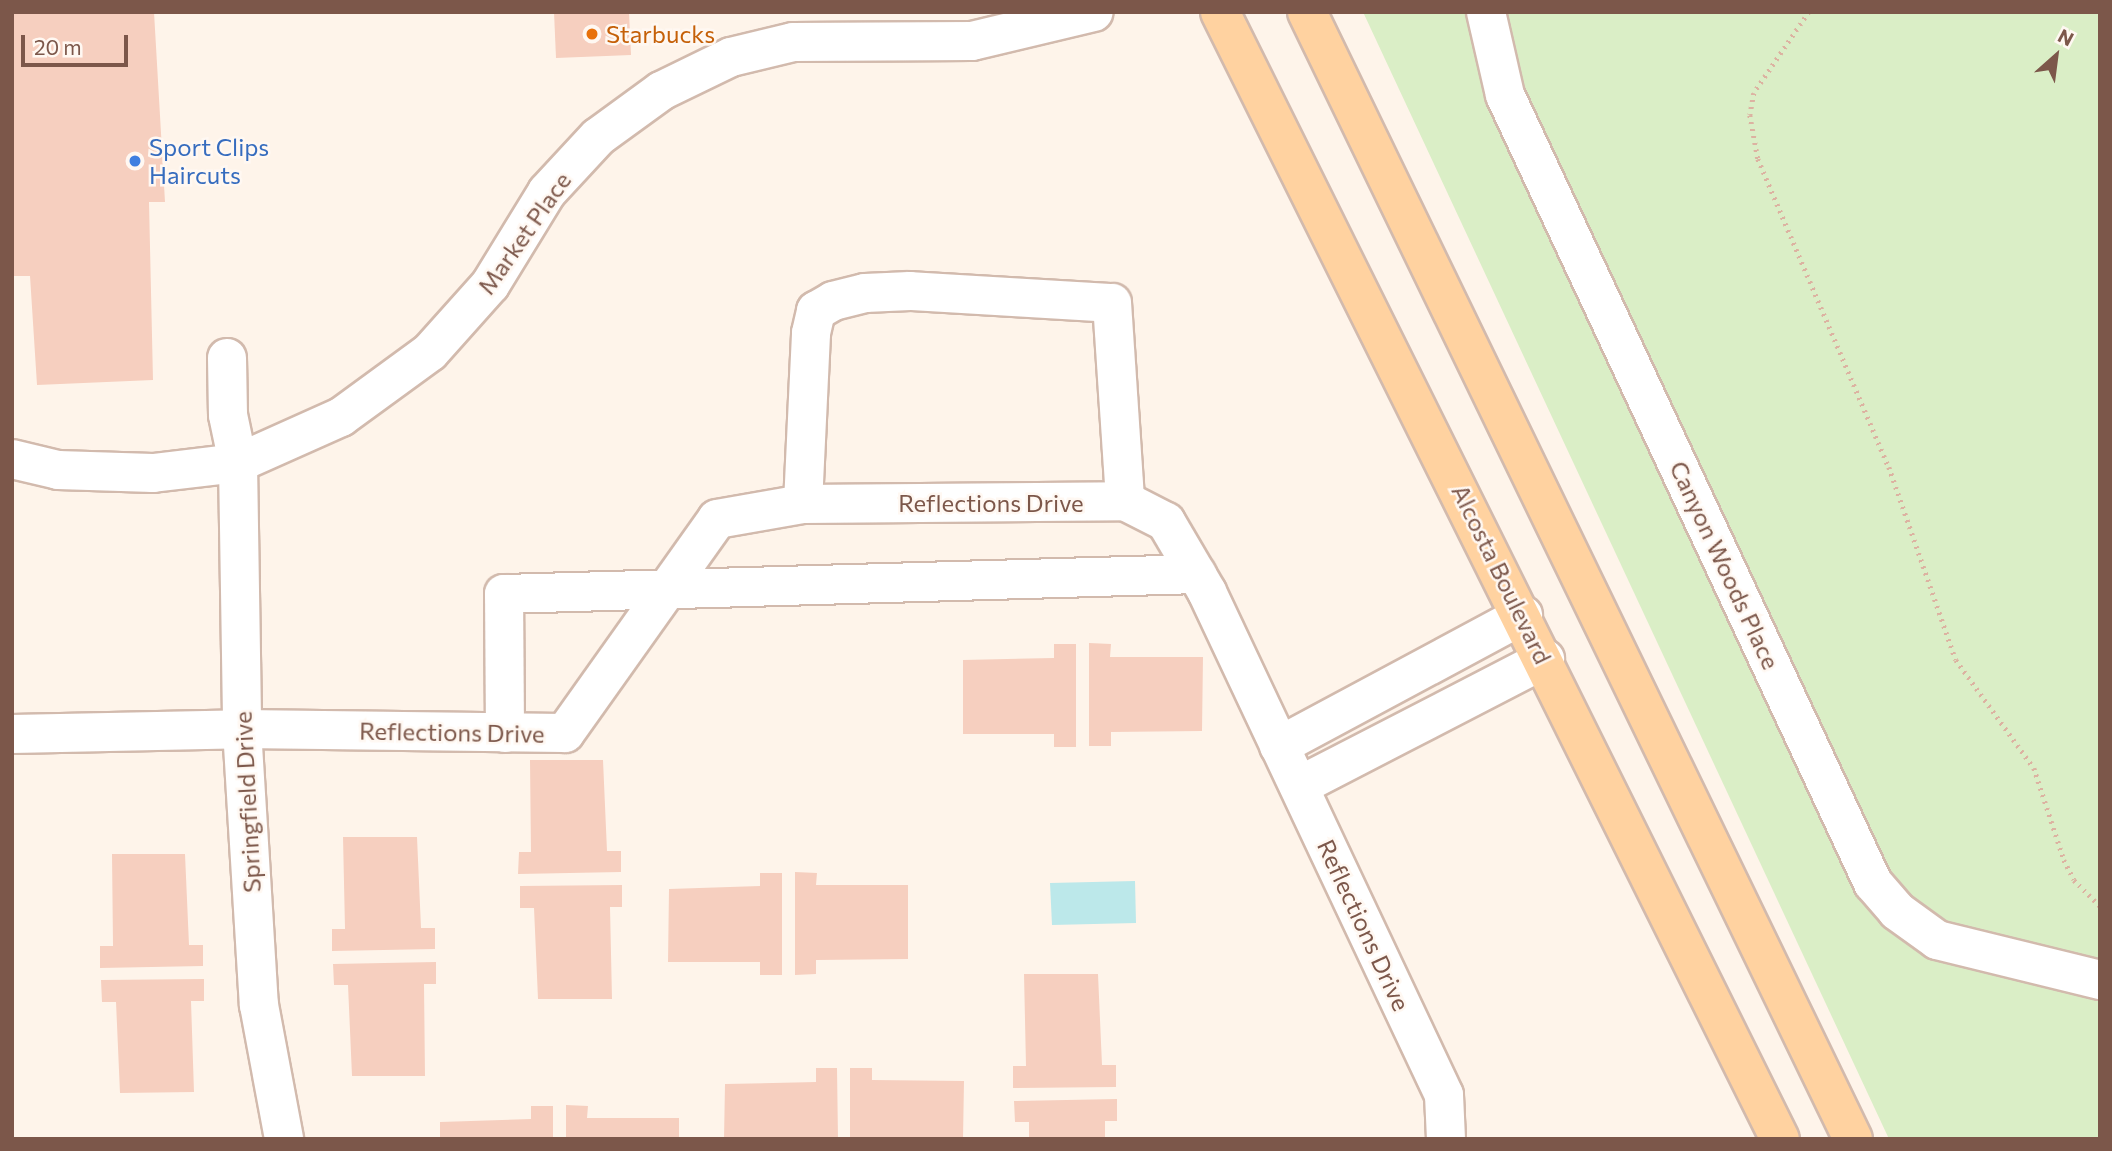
<!DOCTYPE html>
<html>
<head>
<meta charset="utf-8">
<style>
  body { margin:0 }
  #map { position:relative; width:2112px; height:1151px; overflow:hidden; background:#fef4ea; font-family:Commissioner,sans-serif }
  div>[style] { position:absolute }
  .green>* { inset:0; background:#daeec6 }
  .water>* { inset:0; background:#bce8ea }
  .building>* { inset:0; background:#f6cfbf }
  .path>* { height:4.5px; margin-top:-2.25px; transform-origin:0; background:repeating-linear-gradient(90deg,#dcb2a1 0 2px,transparent 0 7px) }
  .roads { filter:drop-shadow(2px 0 #d2baad) drop-shadow(-2px 0 #d2baad) drop-shadow(0 2px #d2baad) drop-shadow(0 -2px #d2baad) }
  .minor>* { height:38px; margin:-19px; padding:0 19px; transform-origin:19px; border-radius:19px; background:#fff }
  .major>* { height:38px; margin:-19px; padding:0 19px; transform-origin:19px; border-radius:19px; background:#ffd2a0 }
  .dots>* { width:19px; height:19px; translate:-50% -50%; box-sizing:border-box; border:4px solid #fff8f2; border-radius:50% }
  span { translate:-50% -50%; white-space:nowrap; text-align:center; line-height:1.15; -webkit-text-stroke:5px #fff8f2; paint-order:stroke }
  .food-label { font-size:24px; color:#c56008 }
  .left { translate:0 -50%; text-align:left }
  .shop-label { font-size:24px; color:#366cbe }
  .street-label { font-size:24px; color:#7c574a }
  .frame { position:absolute; inset:0; border:14px solid #7c574a; pointer-events:none }
  .north { position:absolute; left:2021px; top:21px; width:70px; height:70px; -webkit-text-stroke:5px #fff8f2; paint-order:stroke; rotate:28deg; font-size:19px; font-weight:700; line-height:28px; text-align:center; color:#7c574a }
  .north::after { content:''; display:block; margin:auto; width:24px; height:32px; background:#7c574a; clip-path:polygon(50% 0,100% 100%,50% 72%,0 100%) }
  .scale { position:absolute; left:21px; top:35px; width:107px; height:32px; box-sizing:border-box; border:4px solid #7c574a; border-top:0; padding-left:9px; font-size:21px; line-height:24px; white-space:nowrap; color:#7c574a; -webkit-text-stroke:5px #fff8f2; paint-order:stroke }
</style>
</head>
<body>
<div id="map">
  <div class="green">
    <i style="clip-path:polygon(1363px 12px,2100px 12px,2100px 1139px,1889px 1139px)"></i>
  </div>
  <div class="water">
    <i style="clip-path:polygon(1135px 881px,1136px 923px,1052px 925px,1050px 883px)"></i>
  </div>
  <div class="building">
    <i style="clip-path:polygon(12px 12px,154px 12px,165px 202px,149px 202px,153px 380px,37px 385px,30px 276px,12px 276px)"></i>
    <i style="clip-path:polygon(554px 12px,629px 12px,631px 55px,556px 58px)"></i>
    <i style="clip-path:polygon(1089px 643px,1111px 644px,1110px 657px,1203px 657px,1202px 731px,1111px 732px,1111px 746px,1089px 746px)"></i>
    <i style="clip-path:polygon(1054px 644px,1076px 644px,1076px 747px,1054px 747px,1054px 734px,963px 734px,963px 660px,1054px 658px)"></i>
    <i style="clip-path:polygon(530px 760px,603px 760px,607px 851px,621px 851px,621px 872px,518px 874px,519px 852px,531px 852px)"></i>
    <i style="clip-path:polygon(343px 837px,417px 837px,421px 928px,435px 928px,435px 949px,332px 951px,332px 929px,345px 929px)"></i>
    <i style="clip-path:polygon(112px 854px,185px 854px,189px 945px,203px 945px,203px 966px,100px 968px,100px 946px,113px 946px)"></i>
    <i style="clip-path:polygon(795px 872px,817px 873px,816px 885px,908px 885px,908px 959px,816px 960px,816px 974px,795px 975px)"></i>
    <i style="clip-path:polygon(760px 873px,782px 873px,782px 975px,760px 975px,760px 962px,668px 962px,669px 889px,760px 886px)"></i>
    <i style="clip-path:polygon(622px 885px,622px 907px,610px 907px,612px 999px,538px 999px,534px 908px,520px 908px,520px 886px)"></i>
    <i style="clip-path:polygon(436px 962px,436px 984px,424px 984px,425px 1076px,352px 1076px,348px 985px,334px 985px,333px 964px)"></i>
    <i style="clip-path:polygon(1024px 974px,1098px 974px,1102px 1065px,1116px 1065px,1116px 1087px,1013px 1088px,1013px 1066px,1026px 1066px)"></i>
    <i style="clip-path:polygon(204px 979px,204px 1001px,191px 1001px,194px 1092px,120px 1093px,116px 1002px,102px 1002px,101px 980px)"></i>
    <i style="clip-path:polygon(816px 1068px,837px 1068px,838px 1139px,724px 1139px,725px 1084px,816px 1082px)"></i>
    <i style="clip-path:polygon(850px 1068px,872px 1068px,872px 1080px,964px 1081px,963px 1139px,850px 1139px)"></i>
    <i style="clip-path:polygon(1117px 1099px,1117px 1121px,1105px 1121px,1105px 1139px,1029px 1139px,1029px 1122px,1015px 1122px,1014px 1101px)"></i>
    <i style="clip-path:polygon(566px 1105px,588px 1106px,587px 1118px,679px 1118px,679px 1139px,566px 1139px)"></i>
    <i style="clip-path:polygon(531px 1106px,553px 1106px,553px 1139px,440px 1139px,440px 1122px,531px 1119px)"></i>
  </div>
  <div class="path">
    <i style="left:1809px;top:12px;width:98px;rotate:124.2deg"></i>
    <i style="left:1754px;top:93px;width:22px;rotate:100deg"></i>
    <i style="left:1750px;top:115px;width:45px;rotate:79.7deg"></i>
    <i style="left:1758px;top:159px;width:335px;rotate:67deg"></i>
    <i style="left:1889px;top:467px;width:204px;rotate:70.9deg"></i>
    <i style="left:1956px;top:660px;width:133px;rotate:54.2deg"></i>
    <i style="left:2034px;top:768px;width:97px;rotate:71.9deg"></i>
    <i style="left:2064px;top:860px;width:22px;rotate:63deg"></i>
    <i style="left:2074px;top:880px;width:37px;rotate:45deg"></i>
  </div>
  <div class="roads">
    <div class="minor">
      <i style="left:1486px;top:12px;width:85px;rotate:77.1deg"></i>
      <i style="left:1505px;top:95px;width:870px;rotate:64.97deg"></i>
      <i style="left:1873px;top:883px;width:37px;rotate:49deg"></i>
      <i style="left:1897px;top:911px;width:49px;rotate:35.9deg"></i>
      <i style="left:1937px;top:940px;width:168px;rotate:13.8deg"></i>
      <i style="left:227px;top:358px;width:57px;rotate:89deg"></i>
      <i style="left:228px;top:415px;width:49px;rotate:78.2deg"></i>
      <i style="left:238px;top:463px;width:266px;rotate:89.1deg"></i>
      <i style="left:242px;top:729px;width:277px;rotate:86.5deg"></i>
      <i style="left:259px;top:1005px;width:136px;rotate:79.4deg"></i>
      <i style="left:12px;top:459px;width:47px;rotate:13.4deg"></i>
      <i style="left:58px;top:470px;width:95px;rotate:1.8deg"></i>
      <i style="left:153px;top:473px;width:86px;rotate:-6.7deg"></i>
      <i style="left:238px;top:463px;width:113px;rotate:-24.1deg"></i>
      <i style="left:341px;top:417px;width:110px;rotate:-36.1deg"></i>
      <i style="left:430px;top:352px;width:90px;rotate:-48.2deg"></i>
      <i style="left:490px;top:285px;width:109px;rotate:-58.5deg"></i>
      <i style="left:547px;top:192px;width:75px;rotate:-47.2deg"></i>
      <i style="left:598px;top:137px;width:78px;rotate:-36.1deg"></i>
      <i style="left:661px;top:91px;width:78px;rotate:-25.9deg"></i>
      <i style="left:731px;top:57px;width:64px;rotate:-13.6deg"></i>
      <i style="left:793px;top:42px;width:179px;rotate:-0.3deg"></i>
      <i style="left:972px;top:41px;width:125px;rotate:-13.4deg"></i>
      <i style="left:803px;top:504px;width:171px;rotate:-87.3deg"></i>
      <i style="left:811px;top:333px;width:23px;rotate:-77deg"></i>
      <i style="left:816px;top:311px;width:20px;rotate:-30deg"></i>
      <i style="left:833px;top:301px;width:33px;rotate:-14deg"></i>
      <i style="left:865px;top:293px;width:45px;rotate:-2.5deg"></i>
      <i style="left:910px;top:291px;width:202px;rotate:3.4deg"></i>
      <i style="left:1112px;top:303px;width:198px;rotate:86.2deg"></i>
      <i style="left:505px;top:733px;width:139px;rotate:-90.4deg"></i>
      <i style="left:504px;top:594px;width:693px;rotate:-1.65deg"></i>
      <i style="left:12px;top:734px;width:230px;rotate:-1.2deg"></i>
      <i style="left:242px;top:729px;width:323px;rotate:0.7deg"></i>
      <i style="left:565px;top:733px;width:262px;rotate:-54.6deg"></i>
      <i style="left:717px;top:519px;width:87px;rotate:-9.9deg"></i>
      <i style="left:803px;top:504px;width:322px;rotate:-0.5deg"></i>
      <i style="left:1125px;top:501px;width:46px;rotate:27.1deg"></i>
      <i style="left:1166px;top:522px;width:81px;rotate:59.6deg"></i>
      <i style="left:1207px;top:592px;width:556px;rotate:64.77deg"></i>
      <i style="left:1444px;top:1095px;width:44px;rotate:87.4deg"></i>
      <i style="left:1279px;top:746px;width:277px;rotate:-28.2deg"></i>
      <i style="left:1299px;top:786px;width:277px;rotate:-27.3deg"></i>
    </div>
    <div class="major">
      <i style="left:1220px;top:12px;width:1258px;rotate:63.58deg"></i>
      <i style="left:1307px;top:12px;width:1252px;rotate:64.15deg"></i>
    </div>
  </div>
  <div class="dots">
    <i style="left:592px;top:34px;background:#e8710a"></i>
    <i style="left:135px;top:161px;background:#3f7fe0"></i>
  </div>
  <div class="food-label">
    <span class="left" style="left:606px;top:34px">Starbucks</span>
  </div>
  <div class="shop-label">
    <span class="left" style="left:149px;top:161px">Sport Clips<br>Haircuts</span>
  </div>
  <div class="street-label">
    <span style="left:524px;top:233px;rotate:-55deg">Market Place</span>
    <span style="left:991px;top:503px">Reflections Drive</span>
    <span style="left:1725px;top:565px;rotate:65deg">Canyon Woods Place</span>
    <span style="left:1502px;top:574px;rotate:64deg">Alcosta Boulevard</span>
    <span style="left:452px;top:732px;rotate:1deg">Reflections Drive</span>
    <span style="left:247px;top:802px;rotate:-93deg">Springfield Drive</span>
    <span style="left:1364px;top:925px;rotate:65deg">Reflections Drive</span>
  </div>
  <div class="frame"></div>
  <div class="north">N</div>
  <div class="scale">20 m</div>
</div>
</body>
</html>
